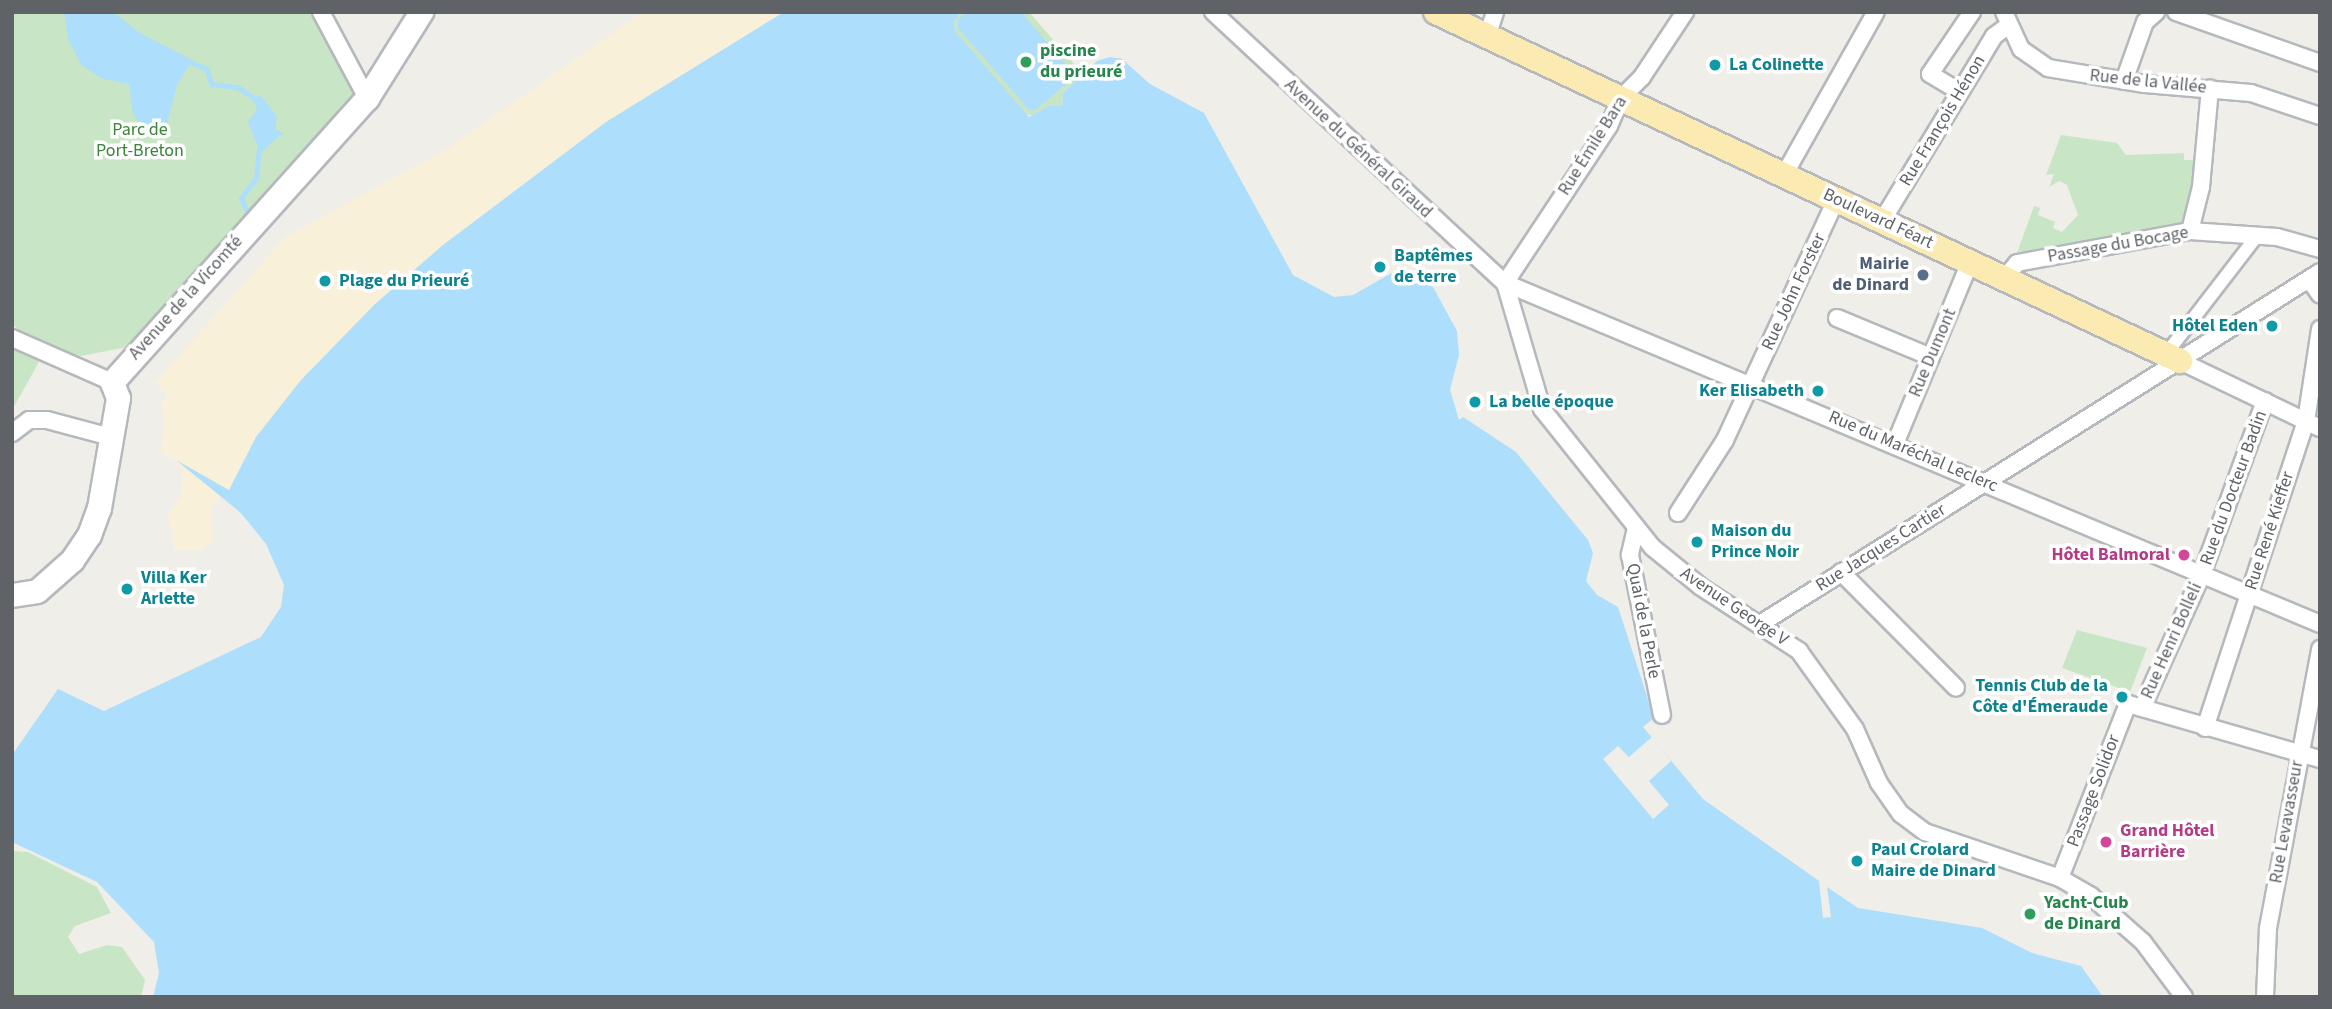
<!DOCTYPE html>
<html>
<head>
<meta charset="utf-8">
<style>
  body { margin:0 }
  #map { position:relative; width:2332px; height:1009px; overflow:hidden; background:#f0eee8; font-family:"Source Sans 3",sans-serif }
  div>[style] { position:absolute }
  .green>* { inset:0; background:#c8e6c6 }
  .sand>* { inset:0; background:#f9f0da }
  .water>* { inset:0; background:#addefb }
  .pier>* { inset:0; background:#f0eee8 }
  .stream>* { height:4.5px; margin:-2.25px; padding:0 2.25px; transform-origin:2.25px; border-radius:2.25px; background:#addefb }
  .roads { filter:drop-shadow(2px 0 #b5b8bc) drop-shadow(-2px 0 #b5b8bc) drop-shadow(0 2px #b5b8bc) drop-shadow(0 -2px #b5b8bc) }
  .pedestrian>* { height:12px; margin:-6px; padding:0 6px; transform-origin:6px; border-radius:6px; background:#fff }
  .minor>* { height:16px; margin:-8px; padding:0 8px; transform-origin:8px; border-radius:8px; background:#fff }
  .secondary>* { height:23px; margin:-11.5px; padding:0 11.5px; transform-origin:11.5px; border-radius:11.5px; background:#fff }
  .primary>* { height:24px; margin:-12px; padding:0 12px; transform-origin:12px; border-radius:12px; background:#fbebb2 }
  .dots>* { width:19px; height:19px; translate:-50% -50%; box-sizing:border-box; border:4px solid #fff; border-radius:50% }
  span { translate:-50% -50%; white-space:nowrap; text-align:center; line-height:1.15; -webkit-text-stroke:7px #fff; paint-order:stroke }
  .leisure-label { font-size:18px; color:#27864d; font-weight:700 }
  .left { translate:0 -50%; text-align:left }
  .culture-label { font-size:18px; color:#0d838f; font-weight:700 }
  .right { translate:-100% -50%; text-align:right }
  .street-label { font-size:18px; color:#5f6367 }
  .park-label { font-size:18px; color:#3b843a }
  .service-label { font-size:18px; color:#4e5e75; font-weight:700 }
  .hotel-label { font-size:18px; color:#b23c85; font-weight:700 }
  .frame { position:absolute; inset:0; border:14px solid #5f6367; pointer-events:none }
</style>
</head>
<body>
<div id="map">
  <div class="green">
    <i style="clip-path:polygon(12px 12px,309px 12px,355px 94px,127px 347px,81px 356px,32px 341px,12px 324px)"></i>
    <i style="clip-path:polygon(961px 12px,1029px 12px,1083px 74px,1063px 93px,1062px 106px,1049px 106px,1036px 116px,1024px 114px,955px 31px,954px 22px)"></i>
    <i style="clip-path:polygon(2061px 135px,2117px 143px,2126px 155px,2184px 153px,2184px 160px,2203px 160px,2190px 224px,2029px 256px,2020px 251px,2016px 256px,2034px 206px,2040px 208px,2038px 215px,2055px 222px,2053px 228px,2062px 232px,2078px 215px,2067px 185px,2059px 181px,2049px 187px,2054px 174px,2046px 175px)"></i>
    <i style="clip-path:polygon(12px 344px,39px 362px,12px 410px)"></i>
    <i style="clip-path:polygon(2077px 630px,2147px 648px,2130px 692px,2062px 668px)"></i>
    <i style="clip-path:polygon(12px 851px,28px 852px,97px 887px,111px 913px,75px 926px,68px 937px,79px 954px,107px 945px,122px 947px,145px 980px,141px 997px,12px 997px)"></i>
  </div>
  <div class="sand">
    <i style="clip-path:polygon(643px 12px,877px 12px,229px 490px,212px 505px,213px 541px,201px 550px,175px 550px,168px 514px,182px 494px,183px 473px,176px 460px,160px 453px,164px 426px,161px 404px,168px 395px,155px 383px,284px 238px,447px 149px)"></i>
  </div>
  <div class="water">
    <i style="clip-path:polygon(64px 12px,113px 12px,140px 33px,192px 60px,177px 85px,167px 124px,152px 128px,141px 124px,133px 114px,129px 84px,103px 79px,81px 65px,68px 39px)"></i>
    <i style="clip-path:polygon(784px 12px,961px 12px,954px 22px,955px 31px,1029px 117px,1049px 106px,1062px 106px,1063px 93px,1097px 61px,1110px 57px,1122px 59px,1150px 84px,1204px 113px,1293px 275px,1334px 297px,1353px 295px,1397px 270px,1433px 287px,1457px 331px,1459px 355px,1450px 390px,1459px 420px,1463px 417px,1516px 452px,1588px 540px,1593px 553px,1586px 581px,1597px 595px,1618px 607px,1654px 718px,1643px 727px,1703px 799px,1819px 881px,1823px 918px,1831px 917px,1827px 887px,1858px 908px,1982px 928px,2032px 953px,2081px 966px,2103px 997px,153px 997px,159px 973px,154px 942px,97px 882px,12px 842px,12px 755px,58px 689px,104px 711px,261px 637px,281px 607px,284px 585px,266px 544px,241px 513px,176px 460px,229px 490px,256px 437px,301px 380px,375px 304px,443px 245px,606px 122px)"></i>
    <i style="clip-path:polygon(966px 12px,1021px 12px,1073px 73px,1073px 78px,1037px 109px,1029px 110px,958px 28px,958px 20px)"></i>
    <i style="clip-path:polygon(261px 96px,277px 116px,275px 129px,283px 133px,260px 153px,248px 122px,257px 110px,252px 97px)"></i>
  </div>
  <div class="pier">
    <i style="clip-path:polygon(1652px 737px,1671px 761px,1649px 781px,1669px 805px,1653px 819px,1603px 759px,1618px 746px,1629px 757px)"></i>
  </div>
  <div class="stream">
    <i style="left:186px;top:60px;width:23px;rotate:23deg"></i>
    <i style="left:207px;top:69px;width:16px;rotate:72deg"></i>
    <i style="left:212px;top:84px;width:26px;rotate:7deg"></i>
    <i style="left:238px;top:87px;width:25px;rotate:34deg"></i>
    <i style="left:246px;top:210px;width:13px;rotate:-113deg"></i>
    <i style="left:241px;top:198px;width:25px;rotate:-53deg"></i>
    <i style="left:256px;top:178px;width:31px;rotate:-84deg"></i>
  </div>
  <div class="roads">
    <div class="pedestrian">
      <i style="left:2166px;top:354px;width:148px;rotate:-52.4deg"></i>
    </div>
    <div class="minor">
      <i style="left:321px;top:12px;width:98px;rotate:61.9deg"></i>
      <i style="left:1213px;top:12px;width:398px;rotate:42.9deg"></i>
      <i style="left:1505px;top:283px;width:883px;rotate:22.7deg"></i>
      <i style="left:2004px;top:12px;width:41px;rotate:65.3deg"></i>
      <i style="left:2021px;top:49px;width:33px;rotate:35deg"></i>
      <i style="left:2048px;top:68px;width:98px;rotate:9.4deg"></i>
      <i style="left:2145px;top:84px;width:106px;rotate:4.9deg"></i>
      <i style="left:2251px;top:93px;width:73px;rotate:18.4deg"></i>
      <i style="left:2176px;top:12px;width:153px;rotate:19.5deg"></i>
      <i style="left:1487px;top:37px;width:26px;rotate:-72deg"></i>
      <i style="left:2124px;top:81px;width:63px;rotate:-70.4deg"></i>
      <i style="left:2145px;top:22px;width:15px;rotate:-42deg"></i>
      <i style="left:1960px;top:92px;width:35px;rotate:-149deg"></i>
      <i style="left:1930px;top:74px;width:75px;rotate:-55.9deg"></i>
      <i style="left:1784px;top:175px;width:187px;rotate:-60.6deg"></i>
      <i style="left:1882px;top:221px;width:216px;rotate:-58.8deg"></i>
      <i style="left:1994px;top:36px;width:19px;rotate:-36deg"></i>
      <i style="left:2190px;top:231px;width:45px;rotate:-76deg"></i>
      <i style="left:2201px;top:187px;width:99px;rotate:-84.8deg"></i>
      <i style="left:2005px;top:278px;width:19px;rotate:-51deg"></i>
      <i style="left:2017px;top:263px;width:176px;rotate:-10.5deg"></i>
      <i style="left:2190px;top:231px;width:87px;rotate:3.9deg"></i>
      <i style="left:2277px;top:237px;width:45px;rotate:15.6deg"></i>
      <i style="left:2309px;top:279px;width:19px;rotate:55deg"></i>
      <i style="left:1505px;top:283px;width:131px;rotate:73.6deg"></i>
      <i style="left:1542px;top:409px;width:176px;rotate:51.4deg"></i>
      <i style="left:1652px;top:547px;width:63px;rotate:39.2deg"></i>
      <i style="left:1701px;top:587px;width:117px;rotate:33.1deg"></i>
      <i style="left:1799px;top:651px;width:96px;rotate:54.3deg"></i>
      <i style="left:1855px;top:729px;width:59px;rotate:66deg"></i>
      <i style="left:1879px;top:783px;width:38px;rotate:55deg"></i>
      <i style="left:1901px;top:814px;width:30px;rotate:37deg"></i>
      <i style="left:1925px;top:832px;width:143px;rotate:18.8deg"></i>
      <i style="left:2060px;top:878px;width:36px;rotate:30deg"></i>
      <i style="left:2091px;top:896px;width:69px;rotate:41.5deg"></i>
      <i style="left:2143px;top:942px;width:69px;rotate:53.3deg"></i>
      <i style="left:1505px;top:283px;width:188px;rotate:-56.5deg"></i>
      <i style="left:1609px;top:126px;width:30px;rotate:-67deg"></i>
      <i style="left:1621px;top:98px;width:30px;rotate:-45deg"></i>
      <i style="left:1642px;top:77px;width:78px;rotate:-56.5deg"></i>
      <i style="left:1837px;top:318px;width:102px;rotate:22.5deg"></i>
      <i style="left:12px;top:338px;width:109px;rotate:23.7deg"></i>
      <i style="left:2180px;top:361px;width:155px;rotate:25.6deg"></i>
      <i style="left:12px;top:433px;width:21px;rotate:-37deg"></i>
      <i style="left:29px;top:420px;width:18px"></i>
      <i style="left:47px;top:420px;width:66px;rotate:14.9deg"></i>
      <i style="left:1895px;top:444px;width:197px;rotate:-67.6deg"></i>
      <i style="left:1678px;top:513px;width:87px;rotate:-57.2deg"></i>
      <i style="left:1725px;top:440px;width:264px;rotate:-65.2deg"></i>
      <i style="left:1636px;top:528px;width:28px;rotate:103deg"></i>
      <i style="left:1630px;top:555px;width:163px;rotate:78.7deg"></i>
      <i style="left:1841px;top:572px;width:163px;rotate:45.2deg"></i>
      <i style="left:1760px;top:624px;width:661px;rotate:-32.15deg"></i>
      <i style="left:2142px;top:708px;width:147px;rotate:-65.9deg"></i>
      <i style="left:2202px;top:574px;width:184px;rotate:-70deg"></i>
      <i style="left:2205px;top:728px;width:323px;rotate:-71.8deg"></i>
      <i style="left:2306px;top:421px;width:93px;rotate:-81.3deg"></i>
      <i style="left:2060px;top:878px;width:187px;rotate:-68.7deg"></i>
      <i style="left:2128px;top:704px;width:200px;rotate:16deg"></i>
      <i style="left:2265px;top:997px;width:69px;rotate:-87.5deg"></i>
      <i style="left:2268px;top:928px;width:284px;rotate:-79.4deg"></i>
    </div>
    <div class="secondary">
      <i style="left:12px;top:595px;width:25px;rotate:-9deg"></i>
      <i style="left:37px;top:591px;width:47px;rotate:-41.5deg"></i>
      <i style="left:72px;top:560px;width:30px;rotate:-56deg"></i>
      <i style="left:89px;top:535px;width:29px;rotate:-70deg"></i>
      <i style="left:99px;top:508px;width:112px;rotate:-80.2deg"></i>
      <i style="left:118px;top:398px;width:17px;rotate:-111deg"></i>
      <i style="left:112px;top:382px;width:382px;rotate:-48.1deg"></i>
      <i style="left:367px;top:98px;width:102px;rotate:-57.9deg"></i>
    </div>
    <div class="primary">
      <i style="left:1436px;top:12px;width:822px;rotate:25.13deg"></i>
    </div>
  </div>
  <div class="dots">
    <i style="left:1026px;top:62px;background:#2e9e5b"></i>
    <i style="left:1715px;top:65px;background:#0f9aa8"></i>
    <i style="left:1380px;top:267px;background:#0f9aa8"></i>
    <i style="left:1923px;top:275px;background:#5c6f8a"></i>
    <i style="left:325px;top:281px;background:#0f9aa8"></i>
    <i style="left:2272px;top:326px;background:#0f9aa8"></i>
    <i style="left:1818px;top:391px;background:#0f9aa8"></i>
    <i style="left:1475px;top:402px;background:#0f9aa8"></i>
    <i style="left:1697px;top:542px;background:#0f9aa8"></i>
    <i style="left:2184px;top:555px;background:#d1479c"></i>
    <i style="left:127px;top:589px;background:#0f9aa8"></i>
    <i style="left:2122px;top:697px;background:#0f9aa8"></i>
    <i style="left:2106px;top:842px;background:#d1479c"></i>
    <i style="left:1857px;top:861px;background:#0f9aa8"></i>
    <i style="left:2030px;top:914px;background:#2e9e5b"></i>
  </div>
  <div class="leisure-label">
    <span class="left" style="left:1040px;top:62px">piscine<br>du prieuré</span>
    <span class="left" style="left:2044px;top:914px">Yacht-Club<br>de Dinard</span>
  </div>
  <div class="culture-label">
    <span class="left" style="left:1729px;top:65px">La Colinette</span>
    <span class="left" style="left:1394px;top:267px">Baptêmes<br>de terre</span>
    <span class="left" style="left:339px;top:281px">Plage du Prieuré</span>
    <span class="right" style="left:2258px;top:326px">Hôtel Eden</span>
    <span class="right" style="left:1804px;top:391px">Ker Elisabeth</span>
    <span class="left" style="left:1489px;top:402px">La belle époque</span>
    <span class="left" style="left:1711px;top:542px">Maison du<br>Prince Noir</span>
    <span class="left" style="left:141px;top:589px">Villa Ker<br>Arlette</span>
    <span class="right" style="left:2108px;top:697px">Tennis Club de la<br>Côte d'Émeraude</span>
    <span class="left" style="left:1871px;top:861px">Paul Crolard<br>Maire de Dinard</span>
  </div>
  <div class="street-label">
    <span style="left:2148px;top:82px;rotate:6deg">Rue de la Vallée</span>
    <span style="left:1943px;top:121px;rotate:-59deg">Rue François Hénon</span>
    <span style="left:1593px;top:146px;rotate:-58deg">Rue Émile Bara</span>
    <span style="left:1358px;top:149px;rotate:43deg">Avenue du Général Giraud</span>
    <span style="left:1878px;top:219px;rotate:25deg">Boulevard Féart</span>
    <span style="left:2118px;top:245px;rotate:-10deg">Passage du Bocage</span>
    <span style="left:1794px;top:292px;rotate:-65deg">Rue John Forster</span>
    <span style="left:186px;top:298px;rotate:-48deg">Avenue de la Vicomté</span>
    <span style="left:1933px;top:353px;rotate:-67deg">Rue Dumont</span>
    <span style="left:1913px;top:452px;rotate:23deg">Rue du Maréchal Leclerc</span>
    <span style="left:2234px;top:488px;rotate:-70deg">Rue du Docteur Badin</span>
    <span style="left:2270px;top:531px;rotate:-72deg">Rue René Kieffer</span>
    <span style="left:1881px;top:548px;rotate:-32deg">Rue Jacques Cartier</span>
    <span style="left:1734px;top:607px;rotate:34deg">Avenue George V</span>
    <span style="left:1643px;top:621px;rotate:79deg">Quai de la Perle</span>
    <span style="left:2172px;top:641px;rotate:-66deg">Rue Henri Bolleli</span>
    <span style="left:2094px;top:791px;rotate:-69deg">Passage Solidor</span>
    <span style="left:2287px;top:822px;rotate:-80deg">Rue Levavasseur</span>
  </div>
  <div class="park-label">
    <span style="left:140px;top:141px">Parc de<br>Port-Breton</span>
  </div>
  <div class="service-label">
    <span class="right" style="left:1909px;top:275px">Mairie<br>de Dinard</span>
  </div>
  <div class="hotel-label">
    <span class="right" style="left:2170px;top:555px">Hôtel Balmoral</span>
    <span class="left" style="left:2120px;top:842px">Grand Hôtel<br>Barrière</span>
  </div>
  <div class="frame"></div>
</div>
</body>
</html>
